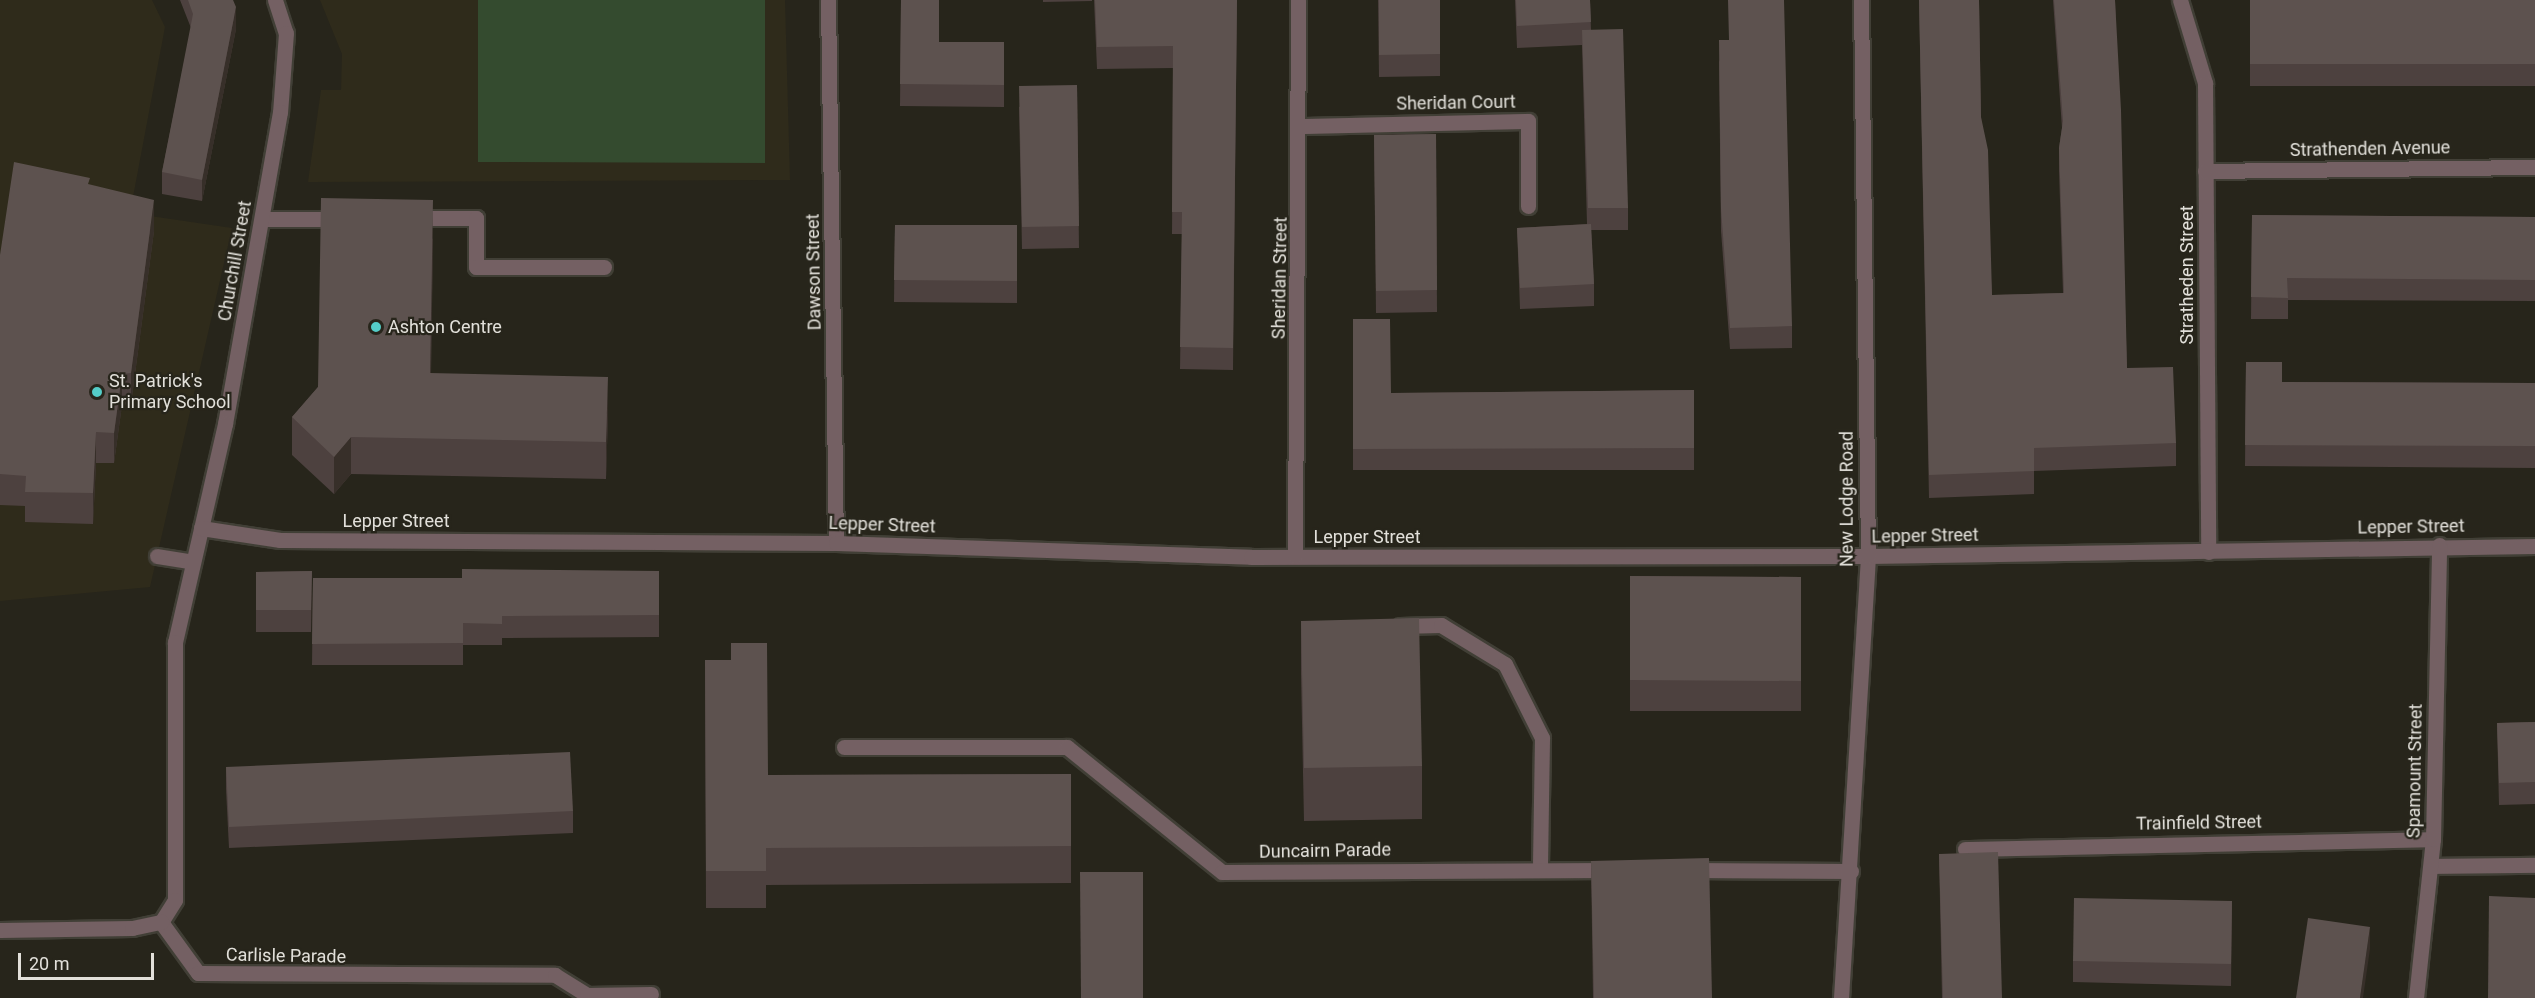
<!DOCTYPE html>
<html>
<head>
<meta charset="utf-8">
<style>
  body { margin:0 }
  #map { position:relative; width:2535px; height:998px; overflow:hidden; background:#27251b; font-family:Roboto,sans-serif }
  div>[style] { position:absolute }
  .built>* { inset:0; background:#2f2b1b }
  .green>* { inset:0; background:#344b2f }
  .roads { filter:drop-shadow(2px 0 #413f36) drop-shadow(-2px 0 #413f36) drop-shadow(0 2px #413f36) drop-shadow(0 -2px #413f36) }
  .service>* { height:15px; margin:-7.5px; padding:0 7.5px; transform-origin:7.5px; border-radius:7.5px; background:#746063 }
  .minor>* { height:15px; margin:-7.5px; padding:0 7.5px; transform-origin:7.5px; border-radius:7.5px; background:#746063 }
  .tertiary>* { height:15px; margin:-7.5px; padding:0 7.5px; transform-origin:7.5px; border-radius:7.5px; background:#746063 }
  .wall>* { inset:0; background:#4d413f }
  .shaded-wall>* { inset:0; background:#372f29 }
  .building>* { inset:0; background:#5d524f }
  .dots>* { width:16px; height:16px; translate:-50% -50%; box-sizing:border-box; border:3px solid #27251b; border-radius:50% }
  span { translate:-50% -50%; white-space:nowrap; text-align:center; line-height:1.15; -webkit-text-stroke:4.5px #27251b; paint-order:stroke }
  .street-label { font-size:18px; color:#e2e0da }
  .poi-label { font-size:18px; color:#e2e0da }
  .left { translate:0 -50%; text-align:left }
  .scale { position:absolute; left:18px; top:953px; width:136px; height:27px; box-sizing:border-box; border:3px solid #e2e0da; border-top:0; padding-left:8px; font-size:18px; line-height:21px; white-space:nowrap; color:#e2e0da; -webkit-text-stroke:4px #27251b; paint-order:stroke }
</style>
</head>
<body>
<div id="map">
  <div class="built">
    <i style="clip-path:polygon(0 0,152px 0,165px 27px,130px 213px,232px 228px,150px 587px,0 601px)"></i>
    <i style="clip-path:polygon(320px 0,785px 0,790px 180px,308px 182px,321px 90px,341px 90px,342px 54px)"></i>
  </div>
  <div class="green">
    <i style="clip-path:polygon(478px 0,765px 0,765px 163px,478px 162px)"></i>
  </div>
  <div class="roads">
    <div class="service">
      <i style="left:413px;top:218px;width:63px"></i>
      <i style="left:476px;top:218px;width:49px;rotate:90deg"></i>
      <i style="left:476px;top:267px;width:128px"></i>
      <i style="left:263px;top:219px;width:78px"></i>
      <i style="left:157px;top:556px;width:36px;rotate:9deg"></i>
      <i style="left:1400px;top:626px;width:41px;rotate:-1.4deg"></i>
      <i style="left:1441px;top:625px;width:75px;rotate:31.4deg"></i>
      <i style="left:1505px;top:664px;width:83px;rotate:63.4deg"></i>
      <i style="left:1542px;top:738px;width:131px;rotate:90.9deg"></i>
    </div>
    <div class="minor">
      <i style="left:275px;top:0;width:35px;rotate:72deg"></i>
      <i style="left:286px;top:33px;width:79px;rotate:94.3deg"></i>
      <i style="left:280px;top:112px;width:317px;rotate:100deg"></i>
      <i style="left:225px;top:424px;width:224px;rotate:102.9deg"></i>
      <i style="left:175px;top:642px;width:258px;rotate:90deg"></i>
      <i style="left:175px;top:900px;width:26px;rotate:122deg"></i>
      <i style="left:161px;top:922px;width:63px;rotate:54deg"></i>
      <i style="left:198px;top:973px;width:357px;rotate:0.3deg"></i>
      <i style="left:555px;top:975px;width:38px;rotate:32deg"></i>
      <i style="left:587px;top:995px;width:64px;rotate:-0.9deg"></i>
      <i style="left:828px;top:0;width:543px;rotate:89.16deg"></i>
      <i style="left:2180px;top:0;width:87px;rotate:73.2deg"></i>
      <i style="left:2205px;top:83px;width:469px;rotate:89.6deg"></i>
      <i style="left:1301px;top:126px;width:227px;rotate:-1.3deg"></i>
      <i style="left:1528px;top:121px;width:85px;rotate:90deg"></i>
      <i style="left:2205px;top:171px;width:330px;rotate:-0.7deg"></i>
      <i style="left:201px;top:528px;width:80px;rotate:8.6deg"></i>
      <i style="left:280px;top:540px;width:556px;rotate:0.31deg"></i>
      <i style="left:836px;top:543px;width:415px;rotate:1.9deg"></i>
      <i style="left:1251px;top:557px;width:617px;rotate:-0.09deg"></i>
      <i style="left:1868px;top:556px;width:667px;rotate:-0.86deg"></i>
      <i style="left:1295px;top:556px;width:556px;rotate:-89.69deg"></i>
      <i style="left:844px;top:747px;width:223px"></i>
      <i style="left:1067px;top:747px;width:199px;rotate:38.9deg"></i>
      <i style="left:1222px;top:872px;width:388px;rotate:-0.3deg"></i>
      <i style="left:1965px;top:849px;width:468px;rotate:-1.2deg"></i>
      <i style="left:2432px;top:866px;width:103px;rotate:-0.6deg"></i>
      <i style="left:1691px;top:870px;width:160px;rotate:0.4deg"></i>
      <i style="left:0;top:930px;width:132px;rotate:-0.9deg"></i>
      <i style="left:132px;top:928px;width:30px;rotate:-12deg"></i>
      <i style="left:2416px;top:998px;width:160px;rotate:-83.9deg"></i>
      <i style="left:2433px;top:839px;width:294px;rotate:-88.8deg"></i>
    </div>
    <div class="tertiary">
      <i style="left:1841px;top:998px;width:443px;rotate:-86.5deg"></i>
      <i style="left:1868px;top:556px;width:556px;rotate:-90.72deg"></i>
    </div>
  </div>
  <div class="wall">
    <i style="clip-path:polygon(180px 0,233px 0,236px 29px,202px 201px,162px 194px,162px 172px,191px 28px)"></i>
    <i style="clip-path:polygon(901px 0,939px 42px,1004px 42px,1004px 107px,900px 106px)"></i>
    <i style="clip-path:polygon(1043px 0,1092px 0,1092px 1px,1043px 2px)"></i>
    <i style="clip-path:polygon(1094px 0,1237px 0,1233px 370px,1180px 369px,1182px 234px,1172px 234px,1173px 68px,1097px 69px)"></i>
    <i style="clip-path:polygon(1378px 0,1440px 0,1440px 76px,1379px 77px)"></i>
    <i style="clip-path:polygon(1515px 0,1590px 0,1591px 30px,1628px 208px,1628px 230px,1591px 230px,1594px 284px,1594px 306px,1520px 309px,1517px 228px,1587px 224px,1582px 45px,1517px 48px)"></i>
    <i style="clip-path:polygon(1919px 0,1979px 0,1981px 117px,1992px 295px,2063px 293px,2059px 171px,2059px 148px,2062px 128px,2053px 0,2115px 0,2127px 368px,2176px 443px,2176px 466px,2034px 471px,2034px 494px,1929px 498px)"></i>
    <i style="clip-path:polygon(2250px 0,2535px 0,2535px 86px,2250px 86px)"></i>
    <i style="clip-path:polygon(1729px 40px,1792px 326px,1792px 348px,1730px 349px,1721px 231px,1719px 62px)"></i>
    <i style="clip-path:polygon(1077px 85px,1079px 248px,1022px 249px,1019px 107px)"></i>
    <i style="clip-path:polygon(1436px 134px,1437px 312px,1376px 313px,1374px 135px)"></i>
    <i style="clip-path:polygon(90px 185px,154px 231px,131px 404px,122px 405px,114px 463px,96px 463px,93px 524px,25px 522px,25px 506px,0 505px,0 255px)"></i>
    <i style="clip-path:polygon(2252px 215px,2535px 217px,2535px 301px,2288px 300px,2288px 319px,2251px 319px)"></i>
    <i style="clip-path:polygon(895px 225px,1017px 225px,1017px 303px,894px 302px)"></i>
    <i style="clip-path:polygon(433px 238px,431px 374px,608px 414px,606px 479px,351px 474px,334px 494px,292px 455px,292px 417px,318px 387px)"></i>
    <i style="clip-path:polygon(1353px 319px,1391px 393px,1694px 390px,1694px 470px,1353px 470px)"></i>
    <i style="clip-path:polygon(2246px 362px,2282px 382px,2535px 383px,2535px 468px,2245px 466px)"></i>
    <i style="clip-path:polygon(312px 571px,311px 632px,256px 632px,256px 572px)"></i>
    <i style="clip-path:polygon(1630px 576px,1801px 577px,1801px 711px,1630px 711px)"></i>
    <i style="clip-path:polygon(313px 578px,659px 615px,659px 637px,502px 638px,502px 645px,463px 645px,463px 665px,312px 665px)"></i>
    <i style="clip-path:polygon(1301px 621px,1422px 766px,1422px 819px,1304px 821px,1301px 674px)"></i>
    <i style="clip-path:polygon(731px 643px,768px 775px,1071px 774px,1071px 883px,766px 885px,766px 908px,706px 908px,705px 660px,731px 660px)"></i>
    <i style="clip-path:polygon(2535px 722px,2535px 804px,2499px 805px,2497px 723px)"></i>
    <i style="clip-path:polygon(226px 767px,573px 811px,573px 833px,229px 848px,226px 789px)"></i>
    <i style="clip-path:polygon(1939px 854px,2002px 998px,1942px 998px)"></i>
    <i style="clip-path:polygon(1591px 861px,1712px 998px,1593px 998px)"></i>
    <i style="clip-path:polygon(2232px 901px,2231px 986px,2073px 982px,2073px 961px)"></i>
  </div>
  <div class="shaded-wall">
    <i style="clip-path:polygon(236px 7px,236px 29px,202px 201px,202px 180px)"></i>
    <i style="clip-path:polygon(154px 200px,154px 231px,131px 404px,131px 373px)"></i>
    <i style="clip-path:polygon(433px 200px,433px 238px,430px 411px,430px 373px)"></i>
    <i style="clip-path:polygon(122px 374px,122px 405px,114px 463px,114px 433px)"></i>
    <i style="clip-path:polygon(608px 377px,608px 414px,606px 479px,606px 442px)"></i>
    <i style="clip-path:polygon(96px 432px,96px 463px,93px 524px,93px 493px)"></i>
    <i style="clip-path:polygon(351px 437px,351px 474px,334px 494px,334px 457px)"></i>
    <i style="clip-path:polygon(312px 571px,312px 593px,311px 632px,311px 610px)"></i>
    <i style="clip-path:polygon(2370px 927px,2370px 949px,2363px 998px,2360px 998px)"></i>
  </div>
  <div class="building">
    <i style="clip-path:polygon(188px 0,233px 0,236px 7px,202px 180px,162px 172px,193px 14px)"></i>
    <i style="clip-path:polygon(901px 0,939px 0,939px 42px,1004px 42px,1004px 85px,900px 84px)"></i>
    <i style="clip-path:polygon(1095px 0,1237px 0,1233px 348px,1180px 347px,1182px 212px,1172px 212px,1173px 46px,1097px 47px)"></i>
    <i style="clip-path:polygon(1379px 0,1440px 0,1440px 54px,1379px 55px)"></i>
    <i style="clip-path:polygon(1516px 0,1590px 0,1591px 22px,1517px 26px)"></i>
    <i style="clip-path:polygon(1728px 0,1784px 0,1792px 326px,1730px 328px,1721px 209px,1719px 40px,1729px 40px)"></i>
    <i style="clip-path:polygon(1919px 0,1979px 0,1981px 117px,1988px 150px,1992px 295px,2064px 293px,2059px 148px,2063px 121px,2054px 0,2115px 0,2121px 110px,2127px 368px,2173px 367px,2176px 443px,2034px 448px,2034px 471px,1929px 475px)"></i>
    <i style="clip-path:polygon(2250px 0,2535px 0,2535px 64px,2250px 64px)"></i>
    <i style="clip-path:polygon(1623px 29px,1628px 208px,1588px 208px,1582px 30px)"></i>
    <i style="clip-path:polygon(1077px 85px,1079px 226px,1022px 227px,1019px 86px)"></i>
    <i style="clip-path:polygon(1436px 134px,1437px 290px,1376px 291px,1374px 135px)"></i>
    <i style="clip-path:polygon(14px 162px,90px 178px,88px 184px,154px 200px,131px 373px,122px 374px,114px 433px,96px 432px,93px 493px,25px 492px,26px 476px,0 474px,0 255px)"></i>
    <i style="clip-path:polygon(321px 198px,433px 200px,430px 373px,608px 377px,606px 442px,351px 437px,334px 457px,292px 417px,318px 387px)"></i>
    <i style="clip-path:polygon(2252px 215px,2535px 217px,2535px 280px,2287px 278px,2288px 298px,2251px 297px)"></i>
    <i style="clip-path:polygon(1591px 224px,1594px 284px,1520px 288px,1517px 228px)"></i>
    <i style="clip-path:polygon(895px 225px,1017px 225px,1017px 281px,894px 280px)"></i>
    <i style="clip-path:polygon(1353px 319px,1390px 319px,1391px 393px,1694px 390px,1694px 448px,1353px 449px)"></i>
    <i style="clip-path:polygon(2246px 362px,2282px 362px,2282px 382px,2535px 383px,2535px 446px,2245px 445px)"></i>
    <i style="clip-path:polygon(462px 569px,659px 571px,659px 615px,502px 616px,502px 624px,463px 623px,463px 643px,312px 644px,313px 578px,462px 578px)"></i>
    <i style="clip-path:polygon(312px 571px,311px 610px,256px 610px,256px 572px)"></i>
    <i style="clip-path:polygon(1630px 576px,1801px 577px,1801px 681px,1630px 680px)"></i>
    <i style="clip-path:polygon(1419px 618px,1422px 766px,1304px 768px,1301px 621px)"></i>
    <i style="clip-path:polygon(731px 643px,767px 643px,768px 775px,1071px 774px,1071px 846px,766px 848px,766px 871px,706px 871px,705px 660px,731px 660px)"></i>
    <i style="clip-path:polygon(2535px 722px,2535px 782px,2499px 783px,2497px 723px)"></i>
    <i style="clip-path:polygon(570px 752px,573px 811px,229px 827px,226px 767px)"></i>
    <i style="clip-path:polygon(1998px 852px,2002px 998px,1943px 998px,1939px 854px)"></i>
    <i style="clip-path:polygon(1709px 858px,1712px 998px,1594px 998px,1591px 861px)"></i>
    <i style="clip-path:polygon(1080px 872px,1143px 872px,1143px 998px,1081px 998px)"></i>
    <i style="clip-path:polygon(2489px 896px,2535px 898px,2535px 998px,2488px 998px)"></i>
    <i style="clip-path:polygon(2074px 898px,2232px 901px,2231px 964px,2073px 961px)"></i>
    <i style="clip-path:polygon(2308px 918px,2370px 927px,2360px 998px,2296px 998px)"></i>
  </div>
  <div class="dots">
    <i style="left:376px;top:327px;background:#54cdc8"></i>
    <i style="left:97px;top:392px;background:#54cdc8"></i>
  </div>
  <div class="street-label">
    <span style="left:1456px;top:103px;rotate:-1deg">Sheridan Court</span>
    <span style="left:2370px;top:149px;rotate:-1deg">Strathenden Avenue</span>
    <span style="left:235px;top:261px;rotate:-80deg">Churchill Street</span>
    <span style="left:814px;top:272px;rotate:-91deg">Dawson Street</span>
    <span style="left:2187px;top:275px;rotate:-90deg">Stratheden Street</span>
    <span style="left:1280px;top:278px;rotate:-89deg">Sheridan Street</span>
    <span style="left:1847px;top:499px;rotate:-90deg">New Lodge Road</span>
    <span style="left:396px;top:521px">Lepper Street</span>
    <span style="left:882px;top:525px;rotate:2deg">Lepper Street</span>
    <span style="left:2411px;top:527px;rotate:-1deg">Lepper Street</span>
    <span style="left:1925px;top:536px;rotate:-1deg">Lepper Street</span>
    <span style="left:1367px;top:537px">Lepper Street</span>
    <span style="left:2415px;top:771px;rotate:-89deg">Spamount Street</span>
    <span style="left:2199px;top:823px;rotate:-1deg">Trainfield Street</span>
    <span style="left:1325px;top:851px;rotate:-1deg">Duncairn Parade</span>
    <span style="left:286px;top:956px;rotate:1deg">Carlisle Parade</span>
  </div>
  <div class="poi-label">
    <span class="left" style="left:388px;top:327px">Ashton Centre</span>
    <span class="left" style="left:109px;top:392px">St. Patrick's<br>Primary School</span>
  </div>
  <div class="scale">20 m</div>
</div>
</body>
</html>
